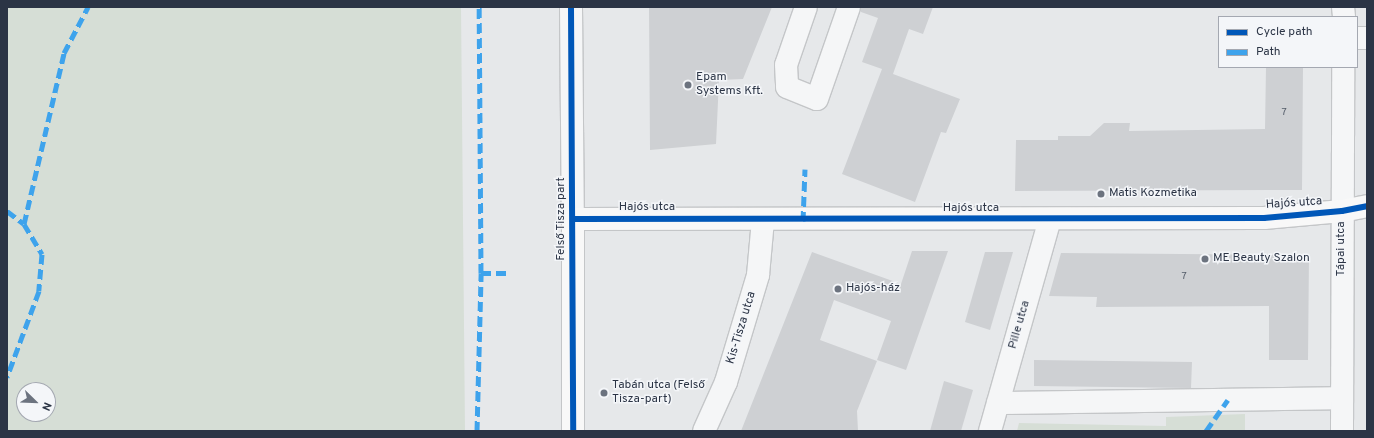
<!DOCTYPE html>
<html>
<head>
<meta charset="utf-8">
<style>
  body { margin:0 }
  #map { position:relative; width:1374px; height:438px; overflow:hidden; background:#e6e8ea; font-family:Overpass,sans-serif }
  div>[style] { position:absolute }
  .green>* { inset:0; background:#d6ded6 }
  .building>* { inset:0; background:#ced0d3 }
  .roads { filter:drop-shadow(1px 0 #c4c6c8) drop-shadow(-1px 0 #c4c6c8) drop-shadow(0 1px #c4c6c8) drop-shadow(0 -1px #c4c6c8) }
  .minor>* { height:22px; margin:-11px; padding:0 11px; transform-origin:11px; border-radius:11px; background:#f5f6f7 }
  .major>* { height:22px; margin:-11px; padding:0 11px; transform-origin:11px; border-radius:11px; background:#f8f8f8 }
  .quiet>* { height:5px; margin-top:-2.5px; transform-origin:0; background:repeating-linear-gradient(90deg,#3ea3ec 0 10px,transparent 0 15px) }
  .cycleway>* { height:6px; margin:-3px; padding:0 3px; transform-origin:3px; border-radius:3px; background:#0057b8 }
  .dots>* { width:11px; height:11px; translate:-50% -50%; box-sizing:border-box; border:2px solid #f4f6f9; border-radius:50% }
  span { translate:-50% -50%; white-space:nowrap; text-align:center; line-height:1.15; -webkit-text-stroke:3px #f4f6f9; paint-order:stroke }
  .number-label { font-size:10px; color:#545c69 }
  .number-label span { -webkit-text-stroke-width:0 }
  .poi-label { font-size:12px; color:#2b3445 }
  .left { translate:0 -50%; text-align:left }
  .street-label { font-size:12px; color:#2b3445 }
  .frame { position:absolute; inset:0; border:8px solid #2b3445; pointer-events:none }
  .legend { position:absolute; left:1218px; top:16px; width:140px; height:52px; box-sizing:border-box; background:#f4f6f9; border:1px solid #a4a8b1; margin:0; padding:5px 7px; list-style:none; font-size:12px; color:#2b3445 }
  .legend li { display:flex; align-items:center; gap:8px; height:20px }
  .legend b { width:20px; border:1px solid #a4a8b1 }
  .north { position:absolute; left:16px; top:382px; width:40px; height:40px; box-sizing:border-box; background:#f4f6f9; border:1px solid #a4a8b1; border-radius:50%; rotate:113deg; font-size:11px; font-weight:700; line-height:16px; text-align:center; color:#2b3445 }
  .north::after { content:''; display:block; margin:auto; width:14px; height:18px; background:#6c737f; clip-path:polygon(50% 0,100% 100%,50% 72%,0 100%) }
</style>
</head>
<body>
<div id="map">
  <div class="green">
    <i style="clip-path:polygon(evenodd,7px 7px,461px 7px,465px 431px,7px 431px,7px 7px,24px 390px,48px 390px,48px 414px,24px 414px,24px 390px)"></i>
    <i style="clip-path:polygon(1245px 414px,1245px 431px,1017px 431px,1019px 423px,1166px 426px,1166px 417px)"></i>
  </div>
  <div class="building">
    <i style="clip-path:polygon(649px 7px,772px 7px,743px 79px,719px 80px,716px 144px,650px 150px)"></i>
    <i style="clip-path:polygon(861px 7px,933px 7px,923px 34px,909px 29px,893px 74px,960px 99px,946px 133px,941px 132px,915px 202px,842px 174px,882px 69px,862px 62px,878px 18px,861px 12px)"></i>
    <i style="clip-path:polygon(1266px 67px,1303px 67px,1302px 190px,1015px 191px,1016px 140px,1058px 140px,1058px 136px,1090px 136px,1104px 123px,1130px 123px,1129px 131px,1265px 129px)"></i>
    <i style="clip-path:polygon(912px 251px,948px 251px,906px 370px,877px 360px,891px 321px,834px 300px,820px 340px,877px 361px,857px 411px,858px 431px,741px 431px,812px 252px,901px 284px)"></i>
    <i style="clip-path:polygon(985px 252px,1013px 252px,990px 330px,965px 322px)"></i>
    <i style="clip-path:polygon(1061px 253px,1309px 255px,1308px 360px,1269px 360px,1269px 306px,1096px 307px,1097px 297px,1049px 296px)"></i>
    <i style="clip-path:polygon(1034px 360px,1192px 362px,1191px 388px,1034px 386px)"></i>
    <i style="clip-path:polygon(944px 381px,973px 390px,961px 431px,930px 431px)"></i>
  </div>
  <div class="roads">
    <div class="minor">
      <i style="left:571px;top:7px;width:212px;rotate:89.5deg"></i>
      <i style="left:806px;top:7px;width:61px;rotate:109deg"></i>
      <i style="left:786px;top:65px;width:22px;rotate:87deg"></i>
      <i style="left:787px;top:87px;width:32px;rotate:22deg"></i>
      <i style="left:817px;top:99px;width:97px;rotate:-70.8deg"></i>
      <i style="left:1343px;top:7px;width:10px;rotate:84deg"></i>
      <i style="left:1357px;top:38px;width:10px"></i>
      <i style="left:998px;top:403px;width:344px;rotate:-0.8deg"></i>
      <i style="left:704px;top:431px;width:54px;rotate:-65.8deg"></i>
      <i style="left:726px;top:382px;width:112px;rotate:-73.3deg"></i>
      <i style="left:758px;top:275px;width:55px;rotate:-84.8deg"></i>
      <i style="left:990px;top:431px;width:220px;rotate:-74.2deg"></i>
      <i style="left:1342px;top:431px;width:364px;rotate:-89.8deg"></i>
    </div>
    <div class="major">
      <i style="left:573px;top:431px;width:212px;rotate:-90deg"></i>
      <i style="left:573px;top:219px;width:691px;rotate:-0.08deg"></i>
      <i style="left:1264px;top:218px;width:78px;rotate:-5.1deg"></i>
      <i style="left:1342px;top:211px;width:25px;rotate:-11deg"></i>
    </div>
  </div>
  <div class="quiet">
    <i style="left:7px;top:211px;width:21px;rotate:37deg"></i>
    <i style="left:24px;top:224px;width:35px;rotate:59deg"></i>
    <i style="left:42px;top:254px;width:37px;rotate:95deg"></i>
    <i style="left:39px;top:291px;width:92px;rotate:110.4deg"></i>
    <i style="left:803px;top:221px;width:52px;rotate:-87.8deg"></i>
    <i style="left:24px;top:224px;width:176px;rotate:-76.8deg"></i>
    <i style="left:64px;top:53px;width:52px;rotate:-62.4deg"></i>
    <i style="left:481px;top:273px;width:25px"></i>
    <i style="left:477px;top:431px;width:158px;rotate:-88.5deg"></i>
    <i style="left:481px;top:273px;width:266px;rotate:-90.4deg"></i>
    <i style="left:1206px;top:431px;width:38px;rotate:-55deg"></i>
  </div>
  <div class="cycleway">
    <i style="left:571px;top:7px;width:424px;rotate:89.7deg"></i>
    <i style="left:573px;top:219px;width:691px;rotate:-0.08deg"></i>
    <i style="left:1264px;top:218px;width:78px;rotate:-5.1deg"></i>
    <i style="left:1342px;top:211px;width:25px;rotate:-11deg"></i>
  </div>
  <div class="dots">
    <i style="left:688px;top:85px;background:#6c737f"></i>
    <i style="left:1101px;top:194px;background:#6c737f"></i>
    <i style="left:1205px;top:259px;background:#6c737f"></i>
    <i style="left:838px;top:289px;background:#6c737f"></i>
    <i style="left:604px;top:393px;background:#6c737f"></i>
  </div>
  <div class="number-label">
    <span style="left:1284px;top:113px">7</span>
    <span style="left:1184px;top:277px">7</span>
  </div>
  <div class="poi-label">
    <span class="left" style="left:696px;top:85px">Epam<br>Systems Kft.</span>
    <span class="left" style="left:1109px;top:194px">Matis Kozmetika</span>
    <span class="left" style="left:1213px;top:259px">ME Beauty Szalon</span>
    <span class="left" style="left:846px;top:289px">Hajós-ház</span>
    <span class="left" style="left:612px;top:393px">Tabán utca (Felső<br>Tisza-part)</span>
  </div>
  <div class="street-label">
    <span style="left:1294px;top:204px;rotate:-4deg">Hajós utca</span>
    <span style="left:647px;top:208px">Hajós utca</span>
    <span style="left:971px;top:209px">Hajós utca</span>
    <span style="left:562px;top:219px;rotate:-90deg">Felső Tisza part</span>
    <span style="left:1342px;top:249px;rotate:-90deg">Tápai utca</span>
    <span style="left:1020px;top:325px;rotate:-74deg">Pille utca</span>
    <span style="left:742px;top:328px;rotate:-73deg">Kis-Tisza utca</span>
  </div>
  <div class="frame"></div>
  <ul class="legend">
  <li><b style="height:5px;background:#0057b8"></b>Cycle path</li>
  <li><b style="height:5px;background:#3ea3ec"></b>Path</li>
  </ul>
  <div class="north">N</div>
</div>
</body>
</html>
